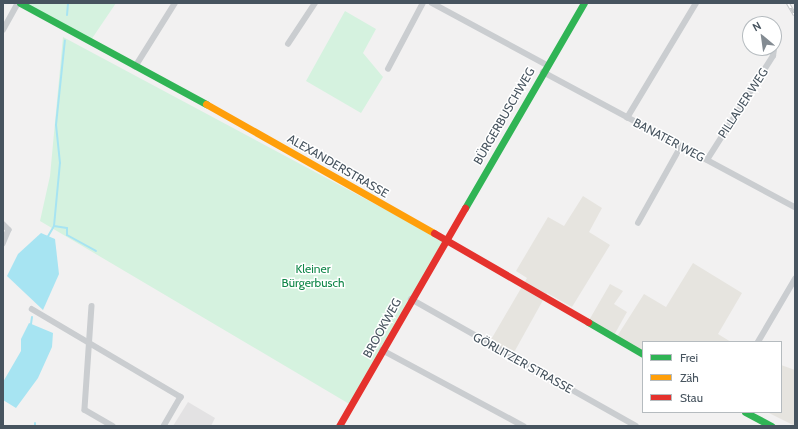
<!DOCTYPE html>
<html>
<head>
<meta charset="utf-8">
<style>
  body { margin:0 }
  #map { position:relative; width:798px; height:429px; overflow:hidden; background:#f2f1f1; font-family:Cabin,sans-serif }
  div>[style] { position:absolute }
  .commercial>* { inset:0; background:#e6e4df }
  .education>* { inset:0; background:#e3e2e3 }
  .green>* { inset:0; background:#d5f2df }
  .water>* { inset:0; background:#a7e4f2 }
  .stream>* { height:2px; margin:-1px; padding:0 1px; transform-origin:1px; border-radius:1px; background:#a7e4f2 }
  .street>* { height:5.5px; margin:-2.75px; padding:0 2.75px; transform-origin:2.75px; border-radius:2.75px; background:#cacdd0 }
  .fast>* { height:7px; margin:-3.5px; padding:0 3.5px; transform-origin:3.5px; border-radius:3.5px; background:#30b455 }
  .slow>* { height:7px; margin:-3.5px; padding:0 3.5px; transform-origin:3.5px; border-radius:3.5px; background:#ff9f0a }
  .jam>* { height:7px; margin:-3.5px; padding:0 3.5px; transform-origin:3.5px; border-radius:3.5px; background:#e5322d }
  .rail>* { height:3.5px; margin-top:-1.75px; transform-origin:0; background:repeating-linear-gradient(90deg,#fff 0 6px,#c6c8ca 0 12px); box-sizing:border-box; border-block:1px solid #c6c8ca }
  span { translate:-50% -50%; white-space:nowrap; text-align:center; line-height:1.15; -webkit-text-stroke:3px #fff; paint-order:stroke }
  .street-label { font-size:12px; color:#47545f }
  .park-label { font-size:12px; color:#118749 }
  .frame { position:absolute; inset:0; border:4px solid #47545f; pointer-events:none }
  .legend { position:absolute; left:642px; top:341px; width:140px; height:72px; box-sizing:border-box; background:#fff; border:1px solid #b5bbbf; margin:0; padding:5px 7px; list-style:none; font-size:12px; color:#47545f }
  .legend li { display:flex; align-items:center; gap:8px; height:20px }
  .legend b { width:20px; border:1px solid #b5bbbf }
  .north { position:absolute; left:742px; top:16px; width:40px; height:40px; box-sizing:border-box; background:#fff; border:1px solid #b5bbbf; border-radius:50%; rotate:331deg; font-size:11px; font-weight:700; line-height:16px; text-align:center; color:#47545f }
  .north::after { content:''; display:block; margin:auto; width:14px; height:18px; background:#838b92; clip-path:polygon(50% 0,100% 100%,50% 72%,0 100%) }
</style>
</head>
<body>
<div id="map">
  <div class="commercial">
    <i style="clip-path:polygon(583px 196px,602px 208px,589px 232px,610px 245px,572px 307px,547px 293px,512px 356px,489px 343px,527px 278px,516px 271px,548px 217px,564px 226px)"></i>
    <i style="clip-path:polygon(693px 263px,742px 293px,718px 334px,731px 342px,643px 342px,643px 354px,616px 338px,644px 294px,666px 307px)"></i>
    <i style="clip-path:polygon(610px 284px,623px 291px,614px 304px,627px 312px,613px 337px,588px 322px)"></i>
    <i style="clip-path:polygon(781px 365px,795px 370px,795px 426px,767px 412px,781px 412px)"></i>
  </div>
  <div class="education">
    <i style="clip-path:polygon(188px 402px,215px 418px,211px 426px,173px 426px)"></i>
  </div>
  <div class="green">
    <i style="clip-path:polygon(19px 3px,116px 3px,91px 40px)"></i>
    <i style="clip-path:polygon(345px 11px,376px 29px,363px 53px,383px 77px,361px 113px,306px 81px)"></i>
    <i style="clip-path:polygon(63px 37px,444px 241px,351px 405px,40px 221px,50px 176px)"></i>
  </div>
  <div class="water">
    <i style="clip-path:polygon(41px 233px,55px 239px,59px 274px,43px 310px,7px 276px,18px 254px)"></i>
    <i style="clip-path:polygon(29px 323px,53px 333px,52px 347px,38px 378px,16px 408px,3px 400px,3px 382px,21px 351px,21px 339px)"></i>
  </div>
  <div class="stream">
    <i style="left:67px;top:15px;width:12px;rotate:-85deg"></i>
    <i style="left:54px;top:226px;width:13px;rotate:9deg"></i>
    <i style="left:67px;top:228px;width:7px;rotate:90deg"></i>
    <i style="left:67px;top:235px;width:33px;rotate:29deg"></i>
    <i style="left:47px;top:238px;width:14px;rotate:-60deg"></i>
    <i style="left:54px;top:226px;width:63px;rotate:-84.6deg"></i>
    <i style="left:60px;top:163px;width:38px;rotate:-96deg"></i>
    <i style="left:56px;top:125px;width:85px;rotate:-84deg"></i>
    <i style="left:31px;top:324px;width:7px;rotate:-82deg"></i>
    <i style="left:35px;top:426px;width:3px;rotate:-90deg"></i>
  </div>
  <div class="street">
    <i style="left:432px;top:3px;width:131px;rotate:28.3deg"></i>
    <i style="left:3px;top:30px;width:31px;rotate:-61deg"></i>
    <i style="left:288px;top:44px;width:49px;rotate:-56.6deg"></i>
    <i style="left:135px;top:67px;width:75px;rotate:-58deg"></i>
    <i style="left:388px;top:69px;width:75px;rotate:-62.1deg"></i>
    <i style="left:543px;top:72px;width:286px;rotate:28.2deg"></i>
    <i style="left:627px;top:118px;width:134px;rotate:-59deg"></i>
    <i style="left:707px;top:160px;width:123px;rotate:-57.6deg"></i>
    <i style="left:773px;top:56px;width:12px;rotate:-81deg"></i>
    <i style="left:638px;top:223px;width:88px;rotate:-60.8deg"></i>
    <i style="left:3px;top:224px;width:8px;rotate:45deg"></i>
    <i style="left:9px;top:230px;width:15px;rotate:113deg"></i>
    <i style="left:411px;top:299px;width:258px;rotate:29.4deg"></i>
    <i style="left:92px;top:306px;width:104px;rotate:93.9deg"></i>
    <i style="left:85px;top:410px;width:32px;rotate:30deg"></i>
    <i style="left:32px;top:309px;width:173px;rotate:30.6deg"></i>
    <i style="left:181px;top:397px;width:34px;rotate:120deg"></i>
    <i style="left:758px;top:342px;width:73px;rotate:-59.6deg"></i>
    <i style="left:382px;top:350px;width:161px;rotate:28.2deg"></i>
  </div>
  <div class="fast">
    <i style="left:20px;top:3px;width:212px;rotate:28.5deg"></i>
    <i style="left:465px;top:208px;width:237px;rotate:-59.9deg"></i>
    <i style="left:588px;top:322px;width:64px;rotate:30.2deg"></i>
    <i style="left:745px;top:412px;width:30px;rotate:28deg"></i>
  </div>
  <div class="slow">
    <i style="left:206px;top:104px;width:262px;rotate:29.5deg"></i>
  </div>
  <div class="jam">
    <i style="left:434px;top:233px;width:178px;rotate:30deg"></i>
    <i style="left:339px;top:426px;width:252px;rotate:-60deg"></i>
  </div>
  <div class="rail">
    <i style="left:788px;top:3px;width:14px;rotate:60deg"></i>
  </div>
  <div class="street-label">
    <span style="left:743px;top:103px;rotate:-57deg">PILLAUER WEG</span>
    <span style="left:504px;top:116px;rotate:-60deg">BÜRGERBUSCHWEG</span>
    <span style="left:669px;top:140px;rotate:28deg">BANATER WEG</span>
    <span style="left:338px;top:166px;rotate:30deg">ALEXANDERSTRASSE</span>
    <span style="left:382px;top:328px;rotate:-61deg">BROOKWEG</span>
    <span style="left:523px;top:363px;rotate:29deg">GÖRLITZER STRASSE</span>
  </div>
  <div class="park-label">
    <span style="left:313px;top:276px">Kleiner<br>Bürgerbusch</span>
  </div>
  <div class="frame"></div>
  <ul class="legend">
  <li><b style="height:5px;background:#30b455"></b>Frei</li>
  <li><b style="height:5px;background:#ff9f0a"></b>Zäh</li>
  <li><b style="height:5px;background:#e5322d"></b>Stau</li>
  </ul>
  <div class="north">N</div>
</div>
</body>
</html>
